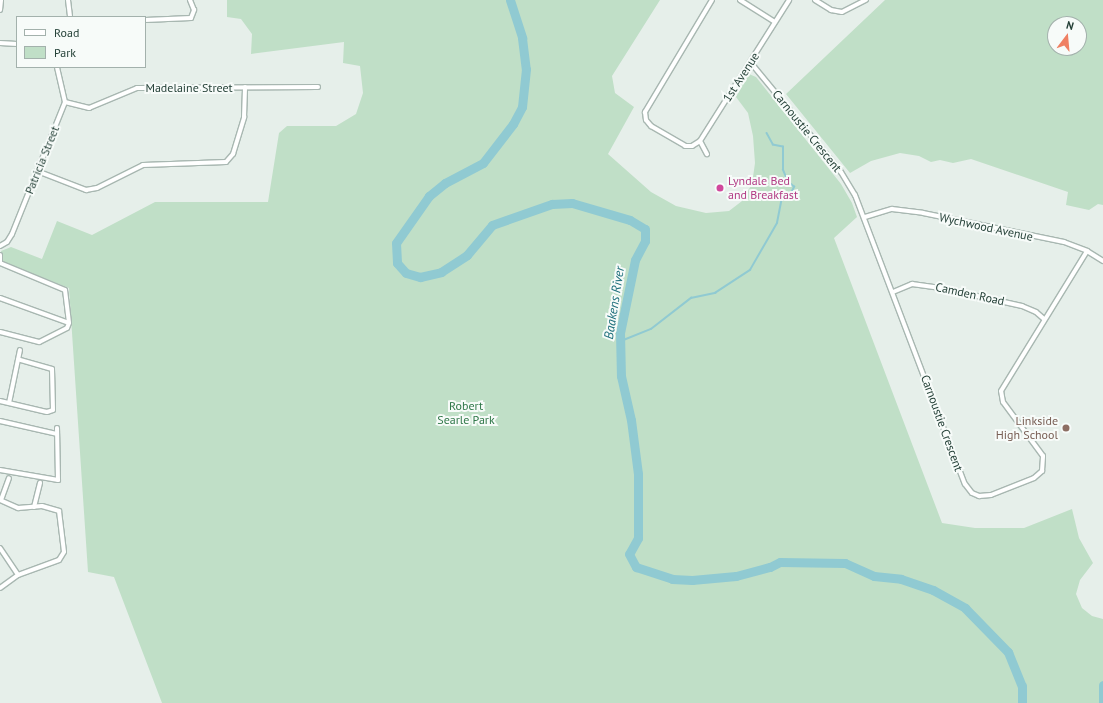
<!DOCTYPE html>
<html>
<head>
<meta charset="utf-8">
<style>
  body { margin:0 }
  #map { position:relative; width:1103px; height:703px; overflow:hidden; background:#e6efea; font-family:"PT Sans",sans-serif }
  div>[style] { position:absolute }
  .green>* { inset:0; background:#c0dfc7 }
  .stream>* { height:1.5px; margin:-0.75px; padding:0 0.75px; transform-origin:0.75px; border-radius:0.75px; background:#90cad2 }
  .river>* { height:9px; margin:-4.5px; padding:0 4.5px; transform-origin:4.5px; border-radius:4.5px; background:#90cad2 }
  .roads { filter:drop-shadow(1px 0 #a8b7b1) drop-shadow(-1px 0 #a8b7b1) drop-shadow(0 1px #a8b7b1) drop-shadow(0 -1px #a8b7b1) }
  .street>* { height:4px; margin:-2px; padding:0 2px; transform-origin:2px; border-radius:2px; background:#fff }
  .dots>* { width:11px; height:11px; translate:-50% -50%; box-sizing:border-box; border:2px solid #f7fbf9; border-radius:50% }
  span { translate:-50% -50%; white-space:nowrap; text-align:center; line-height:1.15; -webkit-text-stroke:4px #f7fbf9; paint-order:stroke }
  .street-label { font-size:12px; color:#254138 }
  .hotel-label { font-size:12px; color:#b23c85 }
  .left { translate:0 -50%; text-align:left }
  .park-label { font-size:12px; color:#2f7748 }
  .education-label { font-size:12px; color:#785e54 }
  .right { translate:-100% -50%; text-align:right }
  .water-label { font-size:13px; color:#1f707c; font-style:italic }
  .legend { position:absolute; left:16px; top:16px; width:130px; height:52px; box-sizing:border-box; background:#f7fbf9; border:1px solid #a3b1ac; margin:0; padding:5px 7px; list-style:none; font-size:12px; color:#254138 }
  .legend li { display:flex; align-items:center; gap:8px; height:20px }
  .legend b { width:20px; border:1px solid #a3b1ac }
  .north { position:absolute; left:1047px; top:16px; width:40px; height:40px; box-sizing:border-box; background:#f7fbf9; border:1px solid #a3b1ac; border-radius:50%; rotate:16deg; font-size:11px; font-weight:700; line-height:16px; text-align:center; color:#254138 }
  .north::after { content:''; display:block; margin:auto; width:14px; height:18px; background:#ef8063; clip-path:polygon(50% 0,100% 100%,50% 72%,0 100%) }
</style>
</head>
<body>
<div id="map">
  <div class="green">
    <i style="clip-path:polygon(227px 0,660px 0,612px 76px,615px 93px,634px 107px,608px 154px,651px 192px,676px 206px,706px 213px,729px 211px,742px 201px,752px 184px,755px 163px,753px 136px,748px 113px,736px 97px,749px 74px,756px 77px,841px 184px,852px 203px,857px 217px,834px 238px,942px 523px,975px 528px,1024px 528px,1072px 509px,1079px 538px,1093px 563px,1080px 580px,1076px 594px,1082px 608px,1092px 616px,1103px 619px,1103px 703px,162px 703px,114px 577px,88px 572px,69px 288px,3px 262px,1px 251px,11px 247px,42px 259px,57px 221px,92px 235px,155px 202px,268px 202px,279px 133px,287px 126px,336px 126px,356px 114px,363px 93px,360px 66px,343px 63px,344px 42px,251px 54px,252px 34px,241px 19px,227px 17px)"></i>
    <i style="clip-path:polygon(evenodd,885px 0,1103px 0,1103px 205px,1098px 204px,1089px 210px,1066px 205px,1068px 192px,971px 159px,953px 163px,940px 160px,931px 162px,919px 156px,900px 153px,871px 161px,850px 173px,786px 94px,885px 0,1055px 24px,1079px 24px,1079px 48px,1055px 48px,1055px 24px)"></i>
  </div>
  <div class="stream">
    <i style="left:621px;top:341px;width:32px;rotate:-22deg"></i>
    <i style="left:651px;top:329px;width:51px;rotate:-37.8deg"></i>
    <i style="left:691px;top:298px;width:25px;rotate:-12deg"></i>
    <i style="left:715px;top:293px;width:42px;rotate:-33.3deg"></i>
    <i style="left:750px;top:270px;width:54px;rotate:-60.1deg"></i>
    <i style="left:777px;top:223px;width:25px;rotate:-79deg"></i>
    <i style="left:782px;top:198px;width:10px;rotate:-29deg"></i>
    <i style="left:791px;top:193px;width:7px;rotate:-63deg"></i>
    <i style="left:794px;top:187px;width:8px;rotate:-140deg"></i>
    <i style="left:788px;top:182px;width:13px;rotate:-113deg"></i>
    <i style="left:783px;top:170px;width:23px;rotate:-90deg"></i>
    <i style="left:783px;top:147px;width:10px;rotate:-169deg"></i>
    <i style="left:773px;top:145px;width:13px;rotate:-119deg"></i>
  </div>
  <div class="river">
    <i style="left:510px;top:0;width:40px;rotate:72deg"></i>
    <i style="left:522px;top:38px;width:31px;rotate:83deg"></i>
    <i style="left:526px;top:69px;width:38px;rotate:96deg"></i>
    <i style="left:522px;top:107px;width:19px;rotate:118deg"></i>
    <i style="left:513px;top:124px;width:49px;rotate:127.6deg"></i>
    <i style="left:483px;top:163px;width:43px;rotate:152.2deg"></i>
    <i style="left:445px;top:183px;width:21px;rotate:141deg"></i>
    <i style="left:429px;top:196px;width:57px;rotate:125.1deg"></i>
    <i style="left:396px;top:243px;width:20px;rotate:87deg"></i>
    <i style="left:397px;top:263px;width:13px;rotate:48deg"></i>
    <i style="left:406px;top:273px;width:15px;rotate:16deg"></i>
    <i style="left:420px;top:277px;width:22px;rotate:-13deg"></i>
    <i style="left:441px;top:272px;width:31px;rotate:-33deg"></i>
    <i style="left:467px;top:255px;width:39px;rotate:-50deg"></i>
    <i style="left:492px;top:225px;width:64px;rotate:-19.3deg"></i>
    <i style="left:552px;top:204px;width:20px;rotate:-3deg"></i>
    <i style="left:572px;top:203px;width:60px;rotate:16.3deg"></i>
    <i style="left:630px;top:220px;width:17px;rotate:31deg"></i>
    <i style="left:645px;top:229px;width:12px;rotate:90deg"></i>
    <i style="left:645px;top:241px;width:21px;rotate:118deg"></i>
    <i style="left:635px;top:260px;width:75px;rotate:101.6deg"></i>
    <i style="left:620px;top:333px;width:43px;rotate:88.7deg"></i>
    <i style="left:621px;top:376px;width:45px;rotate:77.2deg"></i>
    <i style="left:631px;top:420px;width:54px;rotate:82.6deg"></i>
    <i style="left:638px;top:474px;width:64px;rotate:90deg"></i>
    <i style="left:638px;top:538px;width:18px;rotate:119deg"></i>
    <i style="left:629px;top:554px;width:15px;rotate:62deg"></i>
    <i style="left:636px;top:567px;width:38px;rotate:18deg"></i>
    <i style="left:672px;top:579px;width:20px;rotate:3deg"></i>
    <i style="left:692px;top:580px;width:44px;rotate:-5.2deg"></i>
    <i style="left:736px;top:576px;width:35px;rotate:-15deg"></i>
    <i style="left:770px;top:567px;width:11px;rotate:-27deg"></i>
    <i style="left:780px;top:562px;width:65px;rotate:0.9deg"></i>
    <i style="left:845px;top:563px;width:32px;rotate:24deg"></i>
    <i style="left:874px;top:576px;width:27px;rotate:6deg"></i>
    <i style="left:901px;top:579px;width:34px;rotate:19deg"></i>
    <i style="left:933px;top:590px;width:37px;rotate:29deg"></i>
    <i style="left:965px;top:608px;width:62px;rotate:45.7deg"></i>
    <i style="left:1008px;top:652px;width:37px;rotate:68deg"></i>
    <i style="left:1022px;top:686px;width:17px;rotate:90deg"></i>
    <i style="left:1103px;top:703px;width:18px;rotate:-90deg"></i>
  </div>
  <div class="roads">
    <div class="street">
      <i style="left:68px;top:0;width:17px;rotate:83deg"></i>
      <i style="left:712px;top:0;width:131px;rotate:120.9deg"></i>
      <i style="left:645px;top:112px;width:8px;rotate:83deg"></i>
      <i style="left:646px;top:120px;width:8px;rotate:50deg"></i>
      <i style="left:651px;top:126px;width:39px;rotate:30deg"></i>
      <i style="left:685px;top:146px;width:7px"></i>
      <i style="left:692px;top:146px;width:9px;rotate:-32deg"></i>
      <i style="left:700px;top:141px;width:167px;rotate:-57.7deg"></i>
      <i style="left:740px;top:0;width:41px;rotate:32.2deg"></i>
      <i style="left:815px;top:0;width:19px;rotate:32deg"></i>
      <i style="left:831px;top:10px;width:11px;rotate:10deg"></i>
      <i style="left:842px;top:12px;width:27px;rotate:-27deg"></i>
      <i style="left:0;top:10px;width:10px;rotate:-84deg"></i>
      <i style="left:145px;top:20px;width:46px;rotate:-2.5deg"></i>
      <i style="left:191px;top:18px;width:9px;rotate:-69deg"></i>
      <i style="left:194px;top:10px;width:11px;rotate:-112deg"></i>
      <i style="left:0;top:43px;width:17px;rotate:3deg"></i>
      <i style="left:751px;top:63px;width:141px;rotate:50.5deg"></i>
      <i style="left:841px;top:172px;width:27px;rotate:59deg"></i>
      <i style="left:855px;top:195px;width:309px;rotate:69.2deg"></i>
      <i style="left:965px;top:484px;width:11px;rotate:52deg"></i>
      <i style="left:972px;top:493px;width:8px;rotate:23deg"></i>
      <i style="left:979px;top:496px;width:12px;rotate:-5deg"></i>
      <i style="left:991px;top:495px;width:46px;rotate:-21.6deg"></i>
      <i style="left:1034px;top:478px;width:11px;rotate:-41deg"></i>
      <i style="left:1042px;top:471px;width:15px;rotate:-86deg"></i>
      <i style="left:1043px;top:456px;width:67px;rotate:-126.5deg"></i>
      <i style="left:1003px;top:402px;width:11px;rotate:-100deg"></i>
      <i style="left:1001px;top:391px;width:164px;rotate:-58.4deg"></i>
      <i style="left:65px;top:102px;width:25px;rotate:14deg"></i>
      <i style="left:89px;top:108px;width:52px;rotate:-22.6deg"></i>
      <i style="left:137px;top:88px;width:181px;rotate:-0.3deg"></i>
      <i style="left:700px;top:141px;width:15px;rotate:62deg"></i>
      <i style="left:37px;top:171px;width:53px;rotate:21.2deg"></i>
      <i style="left:86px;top:190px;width:11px;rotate:-10deg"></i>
      <i style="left:97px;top:188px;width:51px;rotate:-26.6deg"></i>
      <i style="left:143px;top:165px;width:83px;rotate:-2.1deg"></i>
      <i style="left:226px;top:162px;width:11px;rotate:-49deg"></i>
      <i style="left:233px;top:154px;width:39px;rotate:-73deg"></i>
      <i style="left:244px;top:117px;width:30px;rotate:-88deg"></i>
      <i style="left:865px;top:217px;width:28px;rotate:-17deg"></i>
      <i style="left:892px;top:209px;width:31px;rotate:7deg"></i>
      <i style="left:923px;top:213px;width:144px;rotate:11.6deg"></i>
      <i style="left:1064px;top:242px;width:25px;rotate:21deg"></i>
      <i style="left:1087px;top:251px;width:19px;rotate:32deg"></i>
      <i style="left:0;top:246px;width:8px;rotate:-30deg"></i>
      <i style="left:7px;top:242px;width:9px;rotate:-58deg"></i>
      <i style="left:12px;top:234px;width:142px;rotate:-68.1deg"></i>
      <i style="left:65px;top:102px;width:36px;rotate:-103deg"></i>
      <i style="left:0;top:255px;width:8px;rotate:90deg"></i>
      <i style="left:0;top:263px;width:70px;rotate:22.6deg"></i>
      <i style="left:65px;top:290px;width:33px;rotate:83deg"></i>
      <i style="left:69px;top:323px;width:5px;rotate:112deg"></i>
      <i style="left:67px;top:328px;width:31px;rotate:153deg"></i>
      <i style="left:39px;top:342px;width:40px;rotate:-165.6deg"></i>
      <i style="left:893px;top:292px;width:21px;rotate:-23deg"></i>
      <i style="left:912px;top:284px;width:29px;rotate:8deg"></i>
      <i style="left:941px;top:288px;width:83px;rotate:12.5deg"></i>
      <i style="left:1022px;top:306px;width:15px;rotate:23deg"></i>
      <i style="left:1036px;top:312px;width:11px;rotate:41deg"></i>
      <i style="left:0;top:298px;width:73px;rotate:19.9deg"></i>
      <i style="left:0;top:401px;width:48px;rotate:13.2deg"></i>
      <i style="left:47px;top:412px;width:6px;rotate:-18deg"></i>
      <i style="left:53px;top:410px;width:41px;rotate:-91.4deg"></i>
      <i style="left:52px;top:369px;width:35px;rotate:-164deg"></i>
      <i style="left:9px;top:403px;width:54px;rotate:-78.3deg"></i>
      <i style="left:0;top:421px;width:58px;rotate:12.8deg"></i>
      <i style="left:0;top:470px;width:59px;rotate:9.8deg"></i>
      <i style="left:58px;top:480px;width:52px;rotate:-91.1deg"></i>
      <i style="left:0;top:500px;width:20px;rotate:24deg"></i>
      <i style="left:18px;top:508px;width:24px;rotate:-5deg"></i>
      <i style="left:42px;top:506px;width:18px;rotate:16deg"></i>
      <i style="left:59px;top:511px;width:41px;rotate:83deg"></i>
      <i style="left:64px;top:552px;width:9px;rotate:122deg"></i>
      <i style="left:59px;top:560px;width:44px;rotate:159.9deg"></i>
      <i style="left:18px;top:575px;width:22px;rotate:144deg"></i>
      <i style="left:1px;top:500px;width:23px;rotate:-70deg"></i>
      <i style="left:34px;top:507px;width:25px;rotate:-76deg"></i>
      <i style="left:0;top:548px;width:32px;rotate:56deg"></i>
    </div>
  </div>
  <div class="dots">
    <i style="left:720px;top:188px;background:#d1479c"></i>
    <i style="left:1066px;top:428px;background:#8d6e63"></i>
  </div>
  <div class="street-label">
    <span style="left:741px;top:77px;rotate:-57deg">1st Avenue</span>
    <span style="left:189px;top:88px">Madelaine Street</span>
    <span style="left:807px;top:131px;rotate:51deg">Carnoustie Crescent</span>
    <span style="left:42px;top:160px;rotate:-68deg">Patricia Street</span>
    <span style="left:986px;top:227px;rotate:12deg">Wychwood Avenue</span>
    <span style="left:970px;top:294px;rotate:12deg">Camden Road</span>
    <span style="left:942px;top:423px;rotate:70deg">Carnoustie Crescent</span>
  </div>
  <div class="hotel-label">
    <span class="left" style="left:728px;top:188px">Lyndale Bed<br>and Breakfast</span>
  </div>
  <div class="park-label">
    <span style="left:466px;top:413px">Robert<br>Searle Park</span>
  </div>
  <div class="education-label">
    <span class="right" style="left:1058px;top:428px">Linkside<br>High School</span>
  </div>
  <div class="water-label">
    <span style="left:615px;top:303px;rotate:-81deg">Baakens River</span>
  </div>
  <ul class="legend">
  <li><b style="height:5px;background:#fff"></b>Road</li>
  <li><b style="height:11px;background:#c0dfc7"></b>Park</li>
  </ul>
  <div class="north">N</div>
</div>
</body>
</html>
